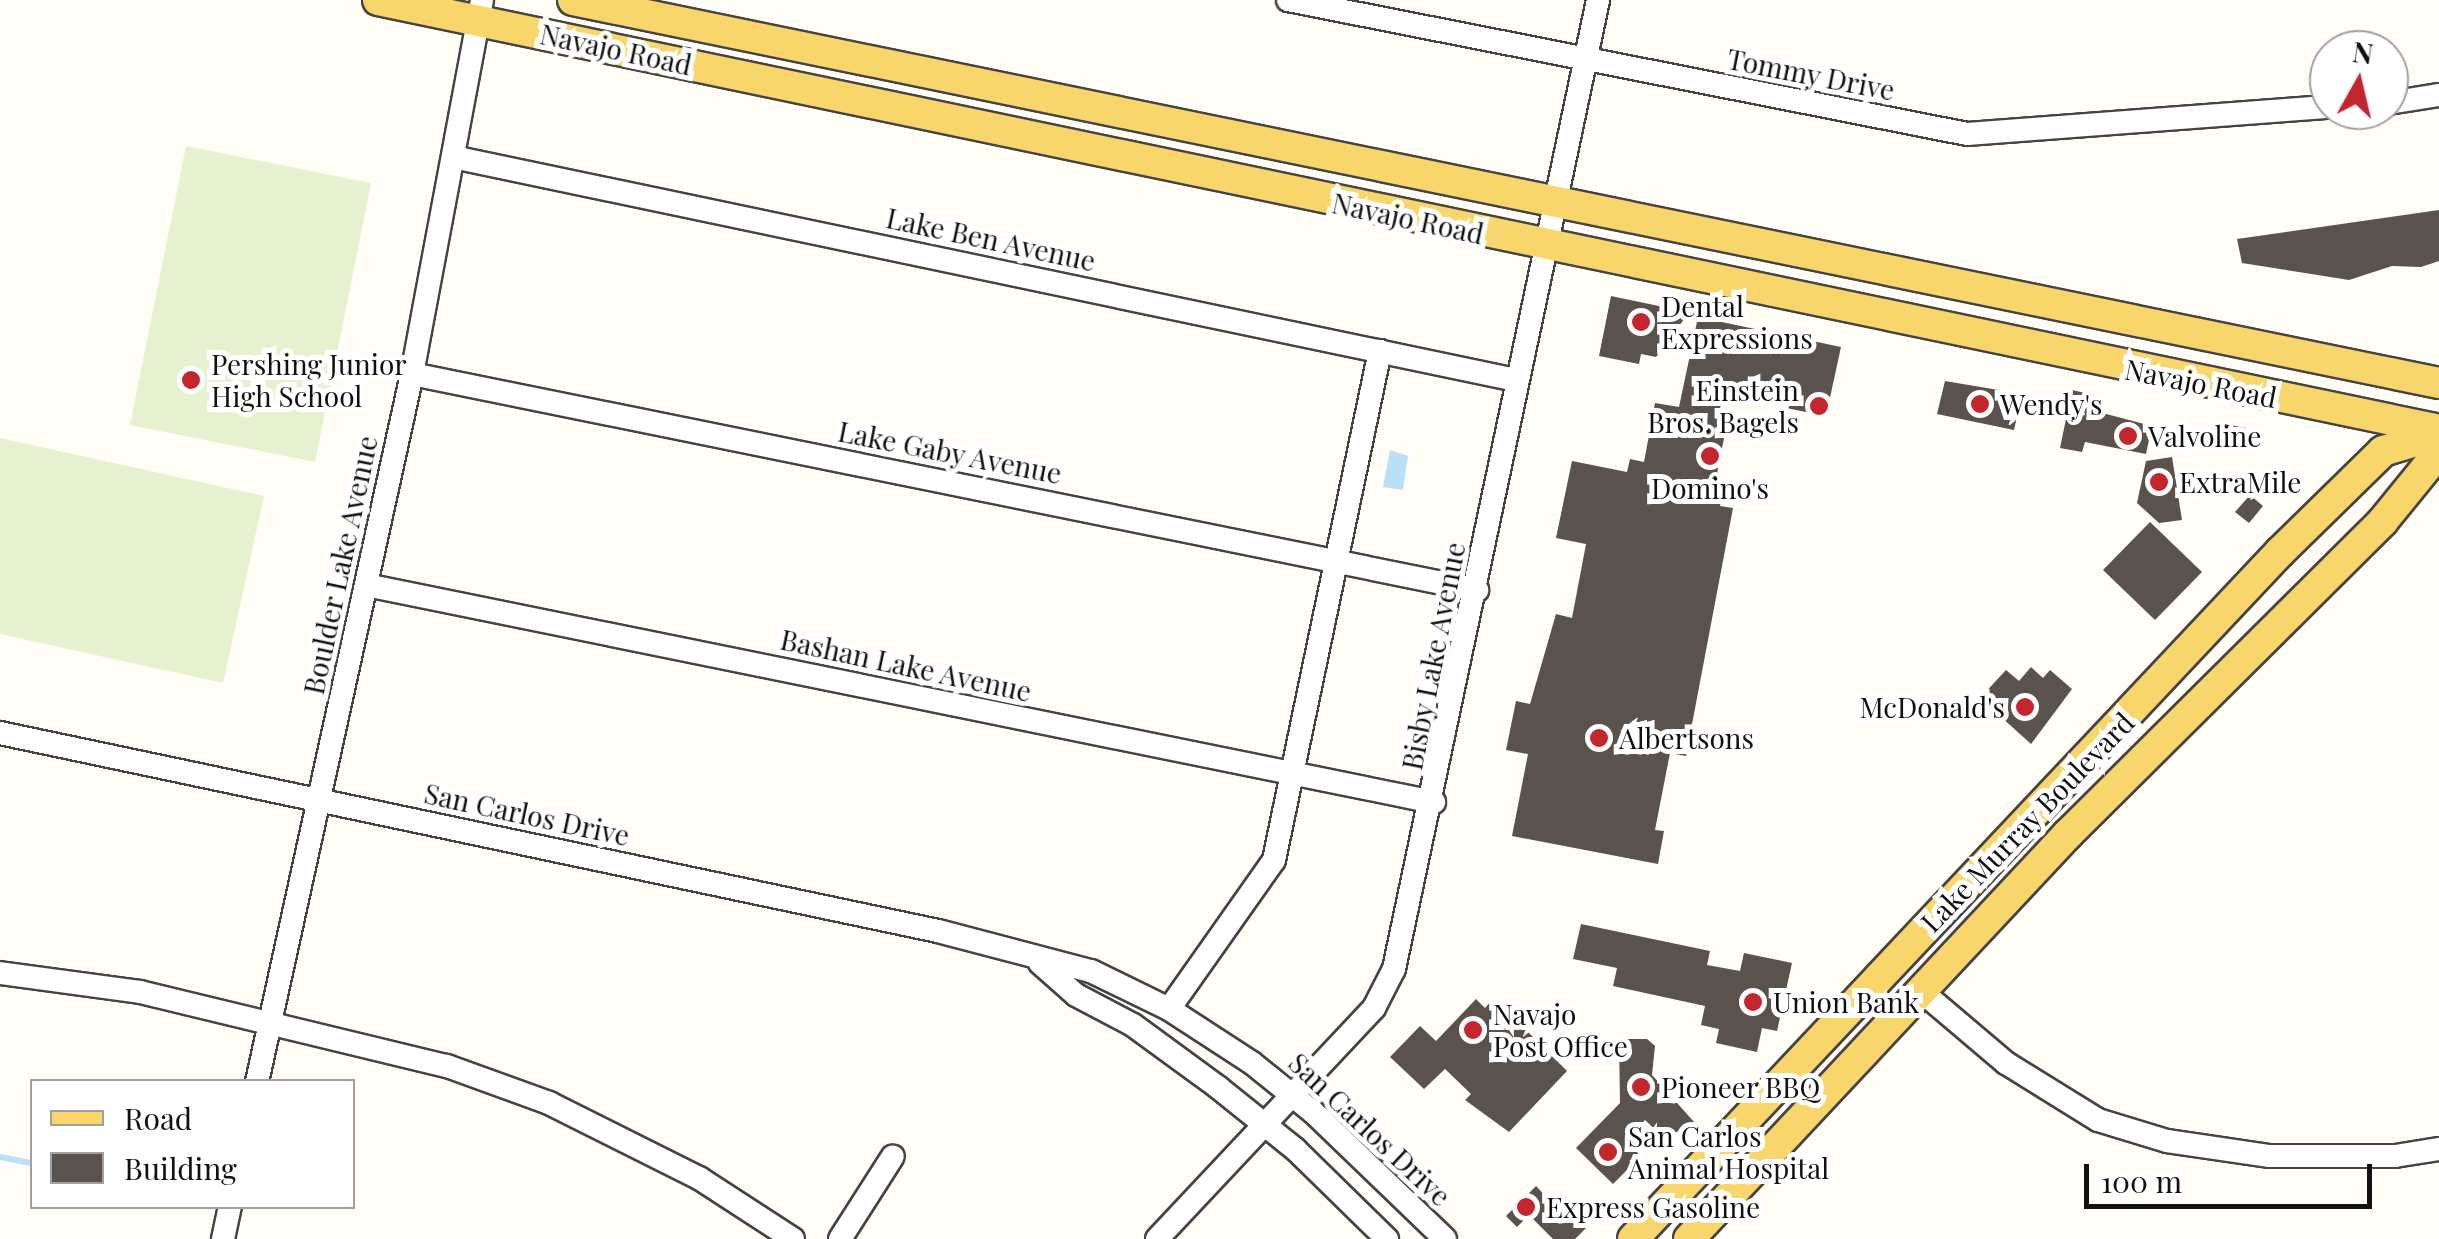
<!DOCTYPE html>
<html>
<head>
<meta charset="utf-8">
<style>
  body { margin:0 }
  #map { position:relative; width:2439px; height:1239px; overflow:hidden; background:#fffdf5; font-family:"Playfair Display",serif }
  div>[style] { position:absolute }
  .pitch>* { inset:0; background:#e6f2cf }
  .water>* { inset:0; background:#b9e0f7 }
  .stream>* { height:6px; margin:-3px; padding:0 3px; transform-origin:3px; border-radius:3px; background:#b9e0f7 }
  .building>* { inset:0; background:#5a524d }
  .roads { filter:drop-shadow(2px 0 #444) drop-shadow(-2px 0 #444) drop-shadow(0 2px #444) drop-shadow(0 -2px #444) }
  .minor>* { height:22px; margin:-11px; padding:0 11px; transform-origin:11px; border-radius:11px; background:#fff }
  .major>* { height:30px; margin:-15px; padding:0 15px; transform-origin:15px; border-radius:15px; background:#f9d66b }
  .dots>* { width:28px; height:28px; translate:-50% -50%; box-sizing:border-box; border:5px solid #fff; border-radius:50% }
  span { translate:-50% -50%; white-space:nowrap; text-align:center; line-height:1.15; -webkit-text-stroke:10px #fff; paint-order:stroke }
  .street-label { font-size:28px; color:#111 }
  .poi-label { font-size:28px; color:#111 }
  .left { translate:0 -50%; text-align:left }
  .right { translate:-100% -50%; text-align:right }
  .legend { position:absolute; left:30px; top:1079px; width:325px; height:130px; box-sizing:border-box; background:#fff; border:2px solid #a0a0a0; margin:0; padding:12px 18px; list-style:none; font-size:30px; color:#111 }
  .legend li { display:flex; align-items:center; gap:20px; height:50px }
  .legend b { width:50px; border:2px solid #a0a0a0 }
  .north { position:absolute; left:2309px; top:30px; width:100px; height:100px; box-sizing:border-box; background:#fff; border:2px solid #a0a0a0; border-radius:50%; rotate:8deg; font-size:28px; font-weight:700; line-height:40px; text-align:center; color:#111 }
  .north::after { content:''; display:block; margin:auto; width:35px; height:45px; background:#c4262e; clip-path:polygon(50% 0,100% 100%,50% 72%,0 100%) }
  .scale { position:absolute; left:2084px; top:1164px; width:288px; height:45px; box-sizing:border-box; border:5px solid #111; border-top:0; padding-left:12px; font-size:30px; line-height:35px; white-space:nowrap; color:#111; -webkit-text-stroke:8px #fff; paint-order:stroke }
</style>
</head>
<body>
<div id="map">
  <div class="pitch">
    <i style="clip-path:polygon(186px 146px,371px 183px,315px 462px,130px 425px)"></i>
    <i style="clip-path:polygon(0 438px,264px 496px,223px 683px,0 634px)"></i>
  </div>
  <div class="water">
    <i style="clip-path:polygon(1390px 450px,1408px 456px,1403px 490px,1383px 487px)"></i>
  </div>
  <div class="stream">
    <i style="left:0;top:1157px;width:33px;rotate:11deg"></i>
  </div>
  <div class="building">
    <i style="clip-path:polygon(2439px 210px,2439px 261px,2421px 267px,2392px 266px,2349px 280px,2242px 263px,2237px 239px)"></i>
    <i style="clip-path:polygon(1611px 296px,1678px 310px,1688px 314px,1656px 357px,1641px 354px,1639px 364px,1599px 356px)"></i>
    <i style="clip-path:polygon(1698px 317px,1841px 347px,1826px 416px,1781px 407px,1784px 394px,1733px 382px,1731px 392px,1723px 391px,1718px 421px,1727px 423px,1714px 489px,1723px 491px,1720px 506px,1733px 508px,1686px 756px,1670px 753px,1655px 830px,1664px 831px,1658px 864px,1512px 836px,1528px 754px,1506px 750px,1516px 701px,1530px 704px,1556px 614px,1572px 618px,1586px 544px,1556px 538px,1572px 461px,1627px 472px,1630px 459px,1644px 462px,1655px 403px,1679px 407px)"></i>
    <i style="clip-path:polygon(1945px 381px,2022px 394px,2014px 430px,1937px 414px)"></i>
    <i style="clip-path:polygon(2072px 390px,2094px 395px,2091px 410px,2152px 426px,2146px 454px,2085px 442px,2082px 452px,2060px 448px)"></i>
    <i style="clip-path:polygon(2224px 424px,2246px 428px,2242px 446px,2221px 442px)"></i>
    <i style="clip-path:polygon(2172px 457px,2182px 520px,2159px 523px,2137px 503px,2146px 461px)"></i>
    <i style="clip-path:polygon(2250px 495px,2263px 506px,2249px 523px,2235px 512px)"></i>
    <i style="clip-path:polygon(2150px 522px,2202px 572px,2155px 620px,2103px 570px)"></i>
    <i style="clip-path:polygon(2031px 667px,2043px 678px,2050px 670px,2072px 689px,2031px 744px,1980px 698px,2006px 670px,2019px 681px)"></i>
    <i style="clip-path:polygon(1581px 924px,1710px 951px,1707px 965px,1740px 971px,1744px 953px,1792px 963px,1777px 1031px,1762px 1028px,1757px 1052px,1716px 1043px,1719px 1029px,1701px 1025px,1705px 1006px,1613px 986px,1617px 968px,1573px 959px)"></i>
    <i style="clip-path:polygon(1494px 998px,1567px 1071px,1509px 1132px,1465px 1100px,1471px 1094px,1445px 1069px,1424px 1089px,1390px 1057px,1420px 1026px,1436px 1041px,1476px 999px,1485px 1008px)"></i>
    <i style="clip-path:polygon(1619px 1039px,1647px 1039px,1655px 1046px,1652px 1075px,1695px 1123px,1664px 1138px,1645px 1120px,1625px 1141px,1641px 1156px,1613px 1184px,1576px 1148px,1620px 1103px)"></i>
    <i style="clip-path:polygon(1536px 1186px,1550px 1201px,1555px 1195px,1587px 1227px,1575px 1239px,1553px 1239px,1529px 1215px,1517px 1227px,1506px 1216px)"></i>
  </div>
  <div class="roads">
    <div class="minor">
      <i style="left:1288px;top:0;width:692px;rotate:11.16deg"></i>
      <i style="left:1967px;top:134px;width:363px;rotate:-4.3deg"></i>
      <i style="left:2389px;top:103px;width:51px;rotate:-9.1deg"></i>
      <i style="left:453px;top:157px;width:1086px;rotate:11.85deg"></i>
      <i style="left:412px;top:374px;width:1087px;rotate:11.47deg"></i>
      <i style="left:366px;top:585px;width:1090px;rotate:11.49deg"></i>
      <i style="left:0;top:733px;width:959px;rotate:11.92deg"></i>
      <i style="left:938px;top:931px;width:158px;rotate:14.7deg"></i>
      <i style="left:1091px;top:971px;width:87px;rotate:26deg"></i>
      <i style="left:1169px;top:1009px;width:99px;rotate:33deg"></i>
      <i style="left:1252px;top:1063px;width:78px;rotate:38.8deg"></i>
      <i style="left:1313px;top:1112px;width:183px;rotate:43.9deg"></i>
      <i style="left:1040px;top:963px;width:48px;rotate:41.6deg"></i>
      <i style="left:1076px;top:995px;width:64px;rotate:27.8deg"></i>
      <i style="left:1133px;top:1025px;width:107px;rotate:36.2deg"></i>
      <i style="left:1219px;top:1088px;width:97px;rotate:38.8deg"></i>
      <i style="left:1295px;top:1149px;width:129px;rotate:44.4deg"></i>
      <i style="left:0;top:973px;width:141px;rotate:7.7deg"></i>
      <i style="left:140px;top:992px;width:316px;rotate:13.6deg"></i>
      <i style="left:447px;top:1066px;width:109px;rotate:19.9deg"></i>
      <i style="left:549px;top:1103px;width:168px;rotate:26.6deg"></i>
      <i style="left:699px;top:1178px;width:112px;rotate:33deg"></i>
      <i style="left:1921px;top:991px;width:111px;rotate:40.3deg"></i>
      <i style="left:2006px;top:1063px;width:108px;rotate:31.8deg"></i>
      <i style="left:2098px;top:1120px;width:72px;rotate:16.9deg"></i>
      <i style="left:2167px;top:1141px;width:104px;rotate:8.3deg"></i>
      <i style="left:2270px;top:1156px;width:125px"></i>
      <i style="left:2395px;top:1156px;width:45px;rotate:-9deg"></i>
      <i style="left:1169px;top:1009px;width:182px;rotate:-54.8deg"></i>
      <i style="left:1274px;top:860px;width:520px;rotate:-78.24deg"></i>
      <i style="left:257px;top:1082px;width:725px;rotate:-77.65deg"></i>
      <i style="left:412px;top:374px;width:380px;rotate:-79.4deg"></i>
      <i style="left:223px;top:1239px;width:34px;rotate:-78deg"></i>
      <i style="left:840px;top:1239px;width:98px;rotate:-57.4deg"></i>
      <i style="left:1157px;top:1239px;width:317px;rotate:-46.8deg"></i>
      <i style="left:1374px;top:1008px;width:44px;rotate:-62.9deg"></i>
      <i style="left:1394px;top:969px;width:990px;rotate:-78.11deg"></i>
    </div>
    <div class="major">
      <i style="left:378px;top:0;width:2105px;rotate:11.78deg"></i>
      <i style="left:573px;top:0;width:1905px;rotate:11.6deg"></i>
      <i style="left:1633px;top:1239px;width:944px;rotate:-46.72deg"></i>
      <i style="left:2280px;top:552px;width:144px;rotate:-44.4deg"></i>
      <i style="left:2383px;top:451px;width:59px;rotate:-16.9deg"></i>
      <i style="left:1689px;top:1239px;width:555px;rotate:-46.9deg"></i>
      <i style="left:2068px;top:834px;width:444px;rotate:-44.8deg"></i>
      <i style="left:2383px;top:521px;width:89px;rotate:-50.9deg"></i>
    </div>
  </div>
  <div class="dots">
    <i style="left:1641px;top:322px;background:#c4262e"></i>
    <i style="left:191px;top:380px;background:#c4262e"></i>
    <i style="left:1980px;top:404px;background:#c4262e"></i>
    <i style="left:1819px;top:406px;background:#c4262e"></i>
    <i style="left:2128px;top:436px;background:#c4262e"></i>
    <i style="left:1710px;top:456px;background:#c4262e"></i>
    <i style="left:2159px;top:482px;background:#c4262e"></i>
    <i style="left:2025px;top:707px;background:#c4262e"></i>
    <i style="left:1599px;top:738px;background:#c4262e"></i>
    <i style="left:1753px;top:1002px;background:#c4262e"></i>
    <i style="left:1473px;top:1030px;background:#c4262e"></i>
    <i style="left:1641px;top:1087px;background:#c4262e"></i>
    <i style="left:1608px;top:1152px;background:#c4262e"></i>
    <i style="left:1526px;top:1207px;background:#c4262e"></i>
  </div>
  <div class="street-label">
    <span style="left:616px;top:49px;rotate:12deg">Navajo Road</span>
    <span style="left:1811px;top:74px;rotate:11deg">Tommy Drive</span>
    <span style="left:1408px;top:218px;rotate:12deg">Navajo Road</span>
    <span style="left:991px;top:239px;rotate:12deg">Lake Ben Avenue</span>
    <span style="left:2201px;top:383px;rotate:11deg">Navajo Road</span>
    <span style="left:950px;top:452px;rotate:11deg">Lake Gaby Avenue</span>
    <span style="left:340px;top:565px;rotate:-78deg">Boulder Lake Avenue</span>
    <span style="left:1433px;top:656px;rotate:-79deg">Bisby Lake Avenue</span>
    <span style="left:906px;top:665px;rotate:12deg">Bashan Lake Avenue</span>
    <span style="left:527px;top:814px;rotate:12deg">San Carlos Drive</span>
    <span style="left:2027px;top:822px;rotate:-46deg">Lake Murray Boulevard</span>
    <span style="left:1370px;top:1129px;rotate:43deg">San Carlos Drive</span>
  </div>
  <div class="poi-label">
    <span class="left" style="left:1661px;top:322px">Dental<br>Expressions</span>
    <span class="left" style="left:211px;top:380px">Pershing Junior<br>High School</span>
    <span class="right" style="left:1799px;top:406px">Einstein<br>Bros. Bagels</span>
    <span class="left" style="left:2000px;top:404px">Wendy's</span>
    <span class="left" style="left:2148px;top:436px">Valvoline</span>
    <span class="left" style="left:2179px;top:482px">ExtraMile</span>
    <span style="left:1710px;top:488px">Domino's</span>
    <span class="right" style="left:2005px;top:707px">McDonald's</span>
    <span class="left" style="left:1619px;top:738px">Albertsons</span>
    <span class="left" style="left:1773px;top:1002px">Union Bank</span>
    <span class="left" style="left:1493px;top:1030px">Navajo<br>Post Office</span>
    <span class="left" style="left:1661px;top:1087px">Pioneer BBQ</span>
    <span class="left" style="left:1628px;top:1152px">San Carlos<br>Animal Hospital</span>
    <span class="left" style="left:1546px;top:1207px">Express Gasoline</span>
  </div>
  <ul class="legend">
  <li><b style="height:12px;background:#f9d66b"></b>Road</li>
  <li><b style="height:28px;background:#5a524d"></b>Building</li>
  </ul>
  <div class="north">N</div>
  <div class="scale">100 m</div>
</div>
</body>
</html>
